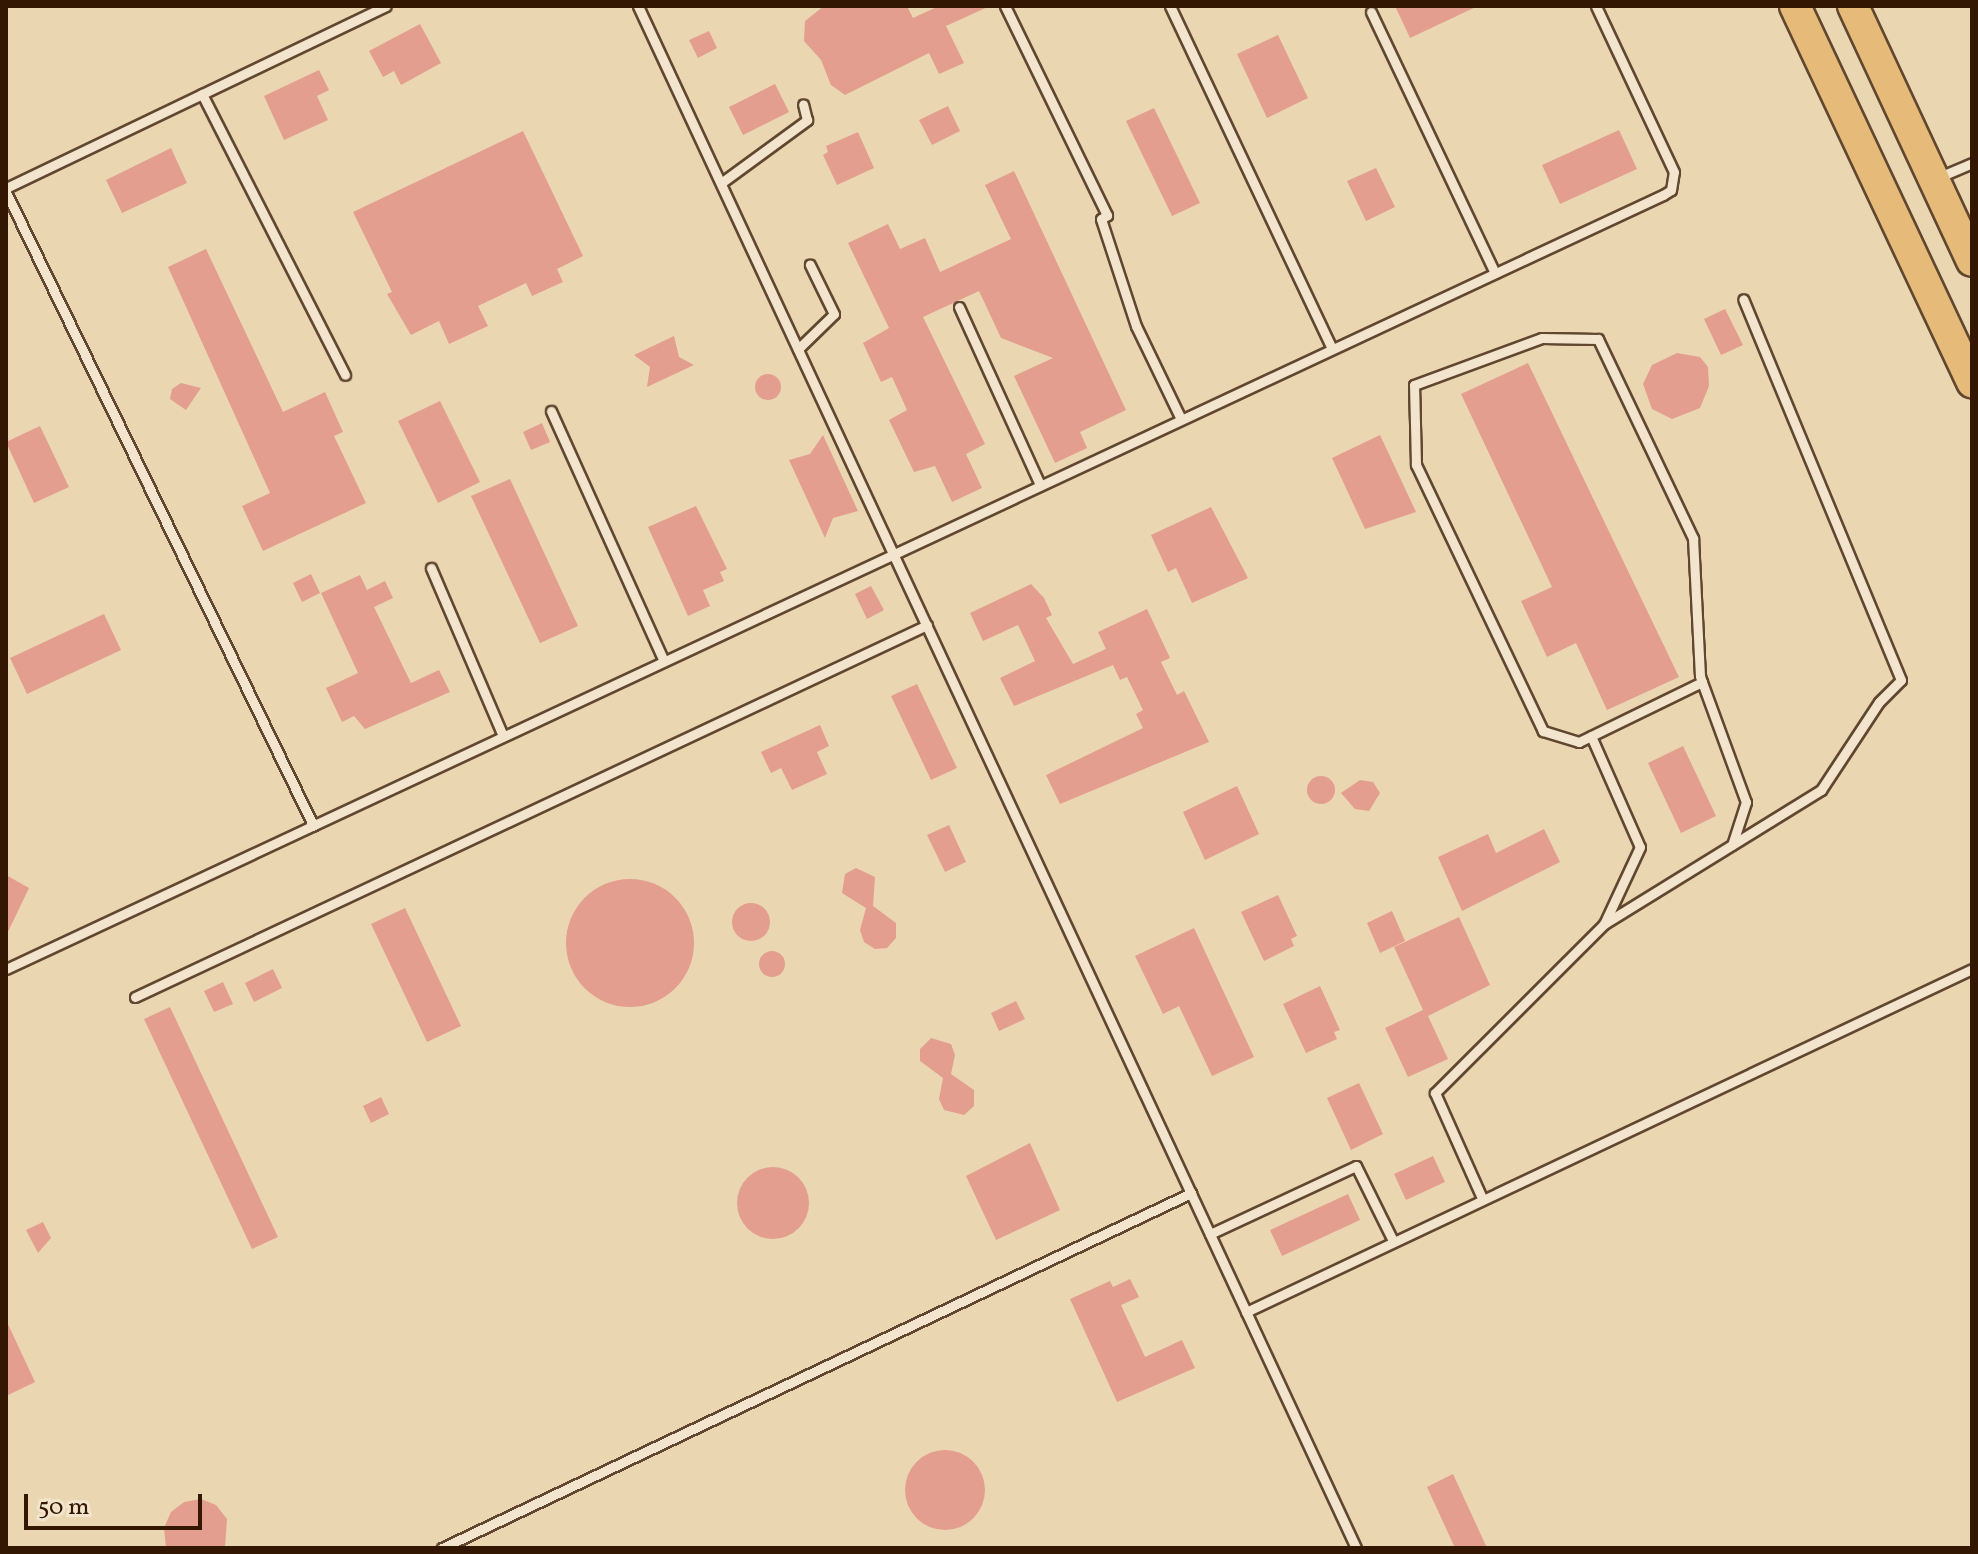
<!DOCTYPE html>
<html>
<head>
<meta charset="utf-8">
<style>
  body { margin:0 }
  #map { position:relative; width:1978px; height:1554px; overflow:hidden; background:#ebd6b2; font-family:Vollkorn,serif }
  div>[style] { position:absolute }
  .building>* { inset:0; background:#e39e90 }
  .round { border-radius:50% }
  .roads { filter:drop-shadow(2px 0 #61472f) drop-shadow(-2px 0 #61472f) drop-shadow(0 2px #61472f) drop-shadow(0 -2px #61472f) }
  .service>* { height:9px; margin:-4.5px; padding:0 4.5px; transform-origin:4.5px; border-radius:4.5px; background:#f2e4cd }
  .primary>* { height:30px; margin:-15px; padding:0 15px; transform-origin:15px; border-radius:15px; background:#e6bb79 }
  span { translate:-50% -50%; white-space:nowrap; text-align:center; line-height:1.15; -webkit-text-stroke:6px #f2e4cd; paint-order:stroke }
  .frame { position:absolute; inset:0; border:8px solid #331703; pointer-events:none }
  .scale { position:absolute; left:24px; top:1494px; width:178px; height:36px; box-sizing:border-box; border:4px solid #331703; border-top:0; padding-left:10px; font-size:24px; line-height:28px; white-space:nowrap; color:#331703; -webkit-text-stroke:6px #f2e4cd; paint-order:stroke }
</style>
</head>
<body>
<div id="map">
  <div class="building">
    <i style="clip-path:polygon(824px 6px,907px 6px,913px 18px,939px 6px,990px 6px,946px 26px,964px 63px,939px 74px,929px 53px,845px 95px,831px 85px,821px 60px,804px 41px,805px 21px)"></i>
    <i style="clip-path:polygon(1395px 6px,1478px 6px,1410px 38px)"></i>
    <i style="clip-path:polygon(420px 24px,441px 63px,401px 85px,394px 71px,383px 77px,369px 51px)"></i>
    <i style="clip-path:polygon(709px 31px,717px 48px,698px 58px,689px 40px)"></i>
    <i style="clip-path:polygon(1278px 35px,1308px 98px,1267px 118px,1237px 54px)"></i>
    <i style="clip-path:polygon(319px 70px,329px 90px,317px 96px,328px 120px,284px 140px,264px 96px)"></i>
    <i style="clip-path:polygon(775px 84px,789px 112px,743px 135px,729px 107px)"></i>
    <i style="clip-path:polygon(948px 106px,960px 131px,932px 145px,919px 120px)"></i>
    <i style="clip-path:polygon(1154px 108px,1200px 203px,1172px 216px,1126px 121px)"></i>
    <i style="clip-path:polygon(1619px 130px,1637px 169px,1560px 204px,1542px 165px)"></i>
    <i style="clip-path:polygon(523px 131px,583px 256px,557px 269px,563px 282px,532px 296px,526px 283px,478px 306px,488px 326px,449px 344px,439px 321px,411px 335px,387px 294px,392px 292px,353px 212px)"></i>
    <i style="clip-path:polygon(858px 132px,874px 168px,837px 185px,823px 155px,828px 152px,826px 146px)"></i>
    <i style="clip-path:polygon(171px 148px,187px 183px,122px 213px,106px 180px)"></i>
    <i style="clip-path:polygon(1376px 168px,1395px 207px,1366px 221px,1347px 181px)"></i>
    <i style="clip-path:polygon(1014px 171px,1126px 410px,1080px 432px,1087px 448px,1055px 463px,1014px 376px,1053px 358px,1001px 338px,979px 291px,923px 317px,985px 444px,966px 454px,982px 488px,952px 502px,935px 466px,914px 472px,889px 420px,907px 410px,892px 377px,881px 382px,863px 343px,889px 328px,848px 243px,888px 224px,900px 249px,925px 238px,940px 272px,1011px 239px,985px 185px)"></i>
    <i style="clip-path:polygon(206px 249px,283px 412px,325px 392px,343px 432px,334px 436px,366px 503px,263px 551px,242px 506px,270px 493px,168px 267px)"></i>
    <i style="clip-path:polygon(1725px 309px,1743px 345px,1721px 355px,1704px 319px)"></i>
    <i style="clip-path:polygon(674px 336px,679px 357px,694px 365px,647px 387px,650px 367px,634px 355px)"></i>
    <i style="clip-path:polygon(1677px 353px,1700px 357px,1708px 367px,1709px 386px,1700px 408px,1672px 419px,1652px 409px,1643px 384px,1652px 365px)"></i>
    <i style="clip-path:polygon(1528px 363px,1679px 677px,1607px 710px,1576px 643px,1547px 657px,1521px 601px,1552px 587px,1461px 394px)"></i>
    <i class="round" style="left:755px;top:374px;width:26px;height:26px"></i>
    <i style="clip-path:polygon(181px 383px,201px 388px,186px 410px,170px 399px,172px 389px)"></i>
    <i style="clip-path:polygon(440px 401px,480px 482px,438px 503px,398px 421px)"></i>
    <i style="clip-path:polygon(542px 423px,550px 442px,531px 450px,523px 432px)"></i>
    <i style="clip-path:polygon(40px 426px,69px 487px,34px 503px,6px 442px)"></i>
    <i style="clip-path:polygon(823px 435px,858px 511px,833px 518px,825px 538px,789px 460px,810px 454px)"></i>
    <i style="clip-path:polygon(1380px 435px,1416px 512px,1365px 529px,1332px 458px)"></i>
    <i style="clip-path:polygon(510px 479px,578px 626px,540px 643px,471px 496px)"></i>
    <i style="clip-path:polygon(696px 506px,727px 569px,720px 572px,724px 581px,703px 590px,710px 606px,688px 616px,648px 527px)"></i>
    <i style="clip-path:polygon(1211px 507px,1248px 578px,1192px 603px,1176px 568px,1168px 572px,1151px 535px)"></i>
    <i style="clip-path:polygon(311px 574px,320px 593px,302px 602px,293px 583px)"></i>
    <i style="clip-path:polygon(360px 575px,367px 590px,385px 581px,393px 598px,374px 607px,411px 683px,439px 670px,450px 692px,365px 729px,354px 716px,342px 722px,326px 688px,358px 673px,321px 593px)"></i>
    <i style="clip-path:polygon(1031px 584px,1044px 598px,1052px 615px,1046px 618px,1073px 664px,1106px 649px,1098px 632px,1147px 609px,1170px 658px,1161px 662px,1177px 695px,1184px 691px,1209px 742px,1060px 804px,1046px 775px,1143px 728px,1136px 714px,1143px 710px,1127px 677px,1120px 680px,1113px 665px,1014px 706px,1000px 678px,1035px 661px,1018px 625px,983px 641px,970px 613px)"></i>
    <i style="clip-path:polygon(871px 586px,884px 610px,867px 619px,855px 594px)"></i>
    <i style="clip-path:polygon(104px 614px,121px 650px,27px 694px,10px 658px)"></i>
    <i style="clip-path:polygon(917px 684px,957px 768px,931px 780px,891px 696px)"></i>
    <i style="clip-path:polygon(820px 725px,829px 746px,817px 752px,827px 774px,792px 790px,781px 768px,771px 773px,761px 752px)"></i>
    <i style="clip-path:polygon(1683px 746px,1716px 816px,1681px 833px,1648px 763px)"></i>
    <i class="round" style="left:1307px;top:776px;width:28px;height:28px"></i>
    <i style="clip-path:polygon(1360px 780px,1373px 782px,1380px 793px,1369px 811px,1355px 809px,1341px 793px)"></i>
    <i style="clip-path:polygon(1237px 786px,1259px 834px,1205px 860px,1183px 812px)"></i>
    <i style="clip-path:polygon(949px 825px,966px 862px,945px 872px,927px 835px)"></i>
    <i style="clip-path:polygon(1544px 829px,1560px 862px,1462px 911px,1438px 857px,1488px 834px,1496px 853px)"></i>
    <i style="clip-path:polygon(856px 868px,875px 877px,873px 906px,896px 923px,896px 938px,887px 948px,875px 949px,864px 942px,860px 930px,866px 908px,842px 893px,845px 874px)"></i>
    <i style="clip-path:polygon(6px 875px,29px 888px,6px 936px)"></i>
    <i class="round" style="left:566px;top:879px;width:128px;height:128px"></i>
    <i style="clip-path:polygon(1278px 895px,1297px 936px,1291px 939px,1294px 946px,1264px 961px,1241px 912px)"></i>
    <i class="round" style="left:732px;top:903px;width:38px;height:38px"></i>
    <i style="clip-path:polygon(405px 908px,461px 1026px,427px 1042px,371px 924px)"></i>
    <i style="clip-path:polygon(1392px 911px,1405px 941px,1380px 953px,1367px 923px)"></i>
    <i style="clip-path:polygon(1459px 917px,1490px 985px,1428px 1016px,1448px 1059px,1408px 1077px,1385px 1028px,1423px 1010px,1394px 947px)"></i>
    <i style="clip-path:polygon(1194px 928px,1254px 1057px,1212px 1076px,1179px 1006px,1163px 1014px,1135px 956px)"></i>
    <i class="round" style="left:759px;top:951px;width:26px;height:26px"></i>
    <i style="clip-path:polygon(273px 969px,282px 988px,254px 1002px,245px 983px)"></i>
    <i style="clip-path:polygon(223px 982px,233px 1004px,214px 1012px,204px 991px)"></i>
    <i style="clip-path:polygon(1320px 986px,1340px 1030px,1334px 1032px,1337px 1039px,1306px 1053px,1283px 1004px)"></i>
    <i style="clip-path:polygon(1016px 1001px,1025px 1019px,999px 1031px,991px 1013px)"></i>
    <i style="clip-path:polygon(170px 1007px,278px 1237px,252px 1249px,144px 1019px)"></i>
    <i style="clip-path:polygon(931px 1038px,951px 1044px,955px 1055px,951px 1074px,974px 1090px,974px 1106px,964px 1115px,944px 1110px,939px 1099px,943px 1078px,920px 1061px,920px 1049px)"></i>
    <i style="clip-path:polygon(1359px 1083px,1383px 1134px,1351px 1150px,1327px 1098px)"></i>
    <i style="clip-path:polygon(381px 1097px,389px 1114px,371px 1123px,363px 1106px)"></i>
    <i style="clip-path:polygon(1030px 1143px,1060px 1210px,996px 1240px,966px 1176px)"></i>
    <i style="clip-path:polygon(1433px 1156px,1445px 1182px,1406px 1200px,1394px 1174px)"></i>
    <i class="round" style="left:737px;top:1167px;width:72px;height:72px"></i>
    <i style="clip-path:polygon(1348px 1194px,1360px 1220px,1282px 1256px,1270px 1230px)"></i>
    <i style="clip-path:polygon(43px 1222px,51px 1238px,38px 1253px,26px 1230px)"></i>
    <i style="clip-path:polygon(1130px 1279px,1139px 1297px,1121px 1305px,1145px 1357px,1182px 1340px,1195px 1368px,1117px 1402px,1070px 1299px,1110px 1281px,1113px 1287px)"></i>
    <i style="clip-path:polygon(6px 1320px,35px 1382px,6px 1396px)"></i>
    <i class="round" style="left:905px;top:1450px;width:80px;height:80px"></i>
    <i style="clip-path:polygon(1453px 1474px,1487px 1548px,1455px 1548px,1427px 1487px)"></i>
    <i style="clip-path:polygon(201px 1499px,216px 1505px,227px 1519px,225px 1548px,166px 1548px,164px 1528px,171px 1512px,184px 1502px)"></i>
  </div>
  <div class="roads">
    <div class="service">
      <i style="left:638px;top:6px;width:1701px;rotate:65.03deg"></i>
      <i style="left:1005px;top:6px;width:233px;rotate:64deg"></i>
      <i style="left:1107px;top:215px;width:7px;rotate:146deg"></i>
      <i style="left:1101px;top:219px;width:113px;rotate:71.9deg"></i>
      <i style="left:1136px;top:326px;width:103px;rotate:64.2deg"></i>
      <i style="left:1170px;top:6px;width:379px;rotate:64.7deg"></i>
      <i style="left:1371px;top:12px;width:289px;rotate:64.6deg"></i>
      <i style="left:202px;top:94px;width:315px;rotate:63deg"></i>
      <i style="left:1937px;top:178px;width:38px;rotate:-23deg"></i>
      <i style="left:721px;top:183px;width:107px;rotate:-36.2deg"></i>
      <i style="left:807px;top:120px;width:16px;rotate:-104deg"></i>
      <i style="left:6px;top:188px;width:421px;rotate:-25.6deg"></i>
      <i style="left:6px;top:192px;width:704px;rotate:64.13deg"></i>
      <i style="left:959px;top:307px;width:196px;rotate:65.5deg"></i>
      <i style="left:798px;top:349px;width:50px;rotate:-44.2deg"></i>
      <i style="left:834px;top:314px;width:55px;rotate:-116.1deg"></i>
      <i style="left:551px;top:411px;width:274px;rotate:65.7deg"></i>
      <i style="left:431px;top:568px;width:183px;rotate:66.8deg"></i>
      <i style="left:1702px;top:682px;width:137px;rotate:154deg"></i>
      <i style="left:1579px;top:742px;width:38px;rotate:-163deg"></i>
      <i style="left:1543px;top:731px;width:295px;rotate:-115.5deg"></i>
      <i style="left:1416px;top:465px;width:80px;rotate:-91.4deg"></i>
      <i style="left:1414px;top:385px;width:136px;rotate:-20.2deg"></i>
      <i style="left:1542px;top:338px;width:56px;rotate:1deg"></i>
      <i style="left:1598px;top:339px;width:221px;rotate:64.5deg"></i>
      <i style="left:1693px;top:538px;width:138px;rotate:87.1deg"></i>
      <i style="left:1700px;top:676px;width:6px;rotate:72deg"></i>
      <i style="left:1702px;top:682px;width:128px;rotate:69.9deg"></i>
      <i style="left:1746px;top:802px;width:45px;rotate:108deg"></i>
      <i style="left:1591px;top:736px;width:121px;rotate:66.2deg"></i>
      <i style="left:1640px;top:847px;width:83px;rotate:115deg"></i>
      <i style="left:6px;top:969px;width:1829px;rotate:-25.04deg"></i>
      <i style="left:1663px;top:195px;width:9px;rotate:-32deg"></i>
      <i style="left:1671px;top:190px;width:18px;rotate:-81deg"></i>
      <i style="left:1674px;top:172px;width:183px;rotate:-115.2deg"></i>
      <i style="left:135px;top:997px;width:875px;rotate:-25.16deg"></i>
      <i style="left:1482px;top:1198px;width:115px;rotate:-114.1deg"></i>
      <i style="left:1435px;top:1093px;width:239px;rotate:-45deg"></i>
      <i style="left:1604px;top:924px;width:255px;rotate:-31.7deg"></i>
      <i style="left:1821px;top:790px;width:105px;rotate:-56.6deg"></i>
      <i style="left:1879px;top:702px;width:31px;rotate:-45deg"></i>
      <i style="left:1901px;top:680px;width:412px;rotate:-112.5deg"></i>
      <i style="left:1210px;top:1234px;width:161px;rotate:-25deg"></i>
      <i style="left:1356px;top:1166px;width:81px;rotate:63.7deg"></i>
      <i style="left:1246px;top:1312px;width:803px;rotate:-25.29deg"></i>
      <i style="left:442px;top:1548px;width:829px;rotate:-25.36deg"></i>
    </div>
    <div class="primary">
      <i style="left:1795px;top:6px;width:416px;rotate:64.8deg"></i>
      <i style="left:1853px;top:6px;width:281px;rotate:65deg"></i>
    </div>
  </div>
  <div class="frame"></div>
  <div class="scale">50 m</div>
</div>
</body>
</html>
